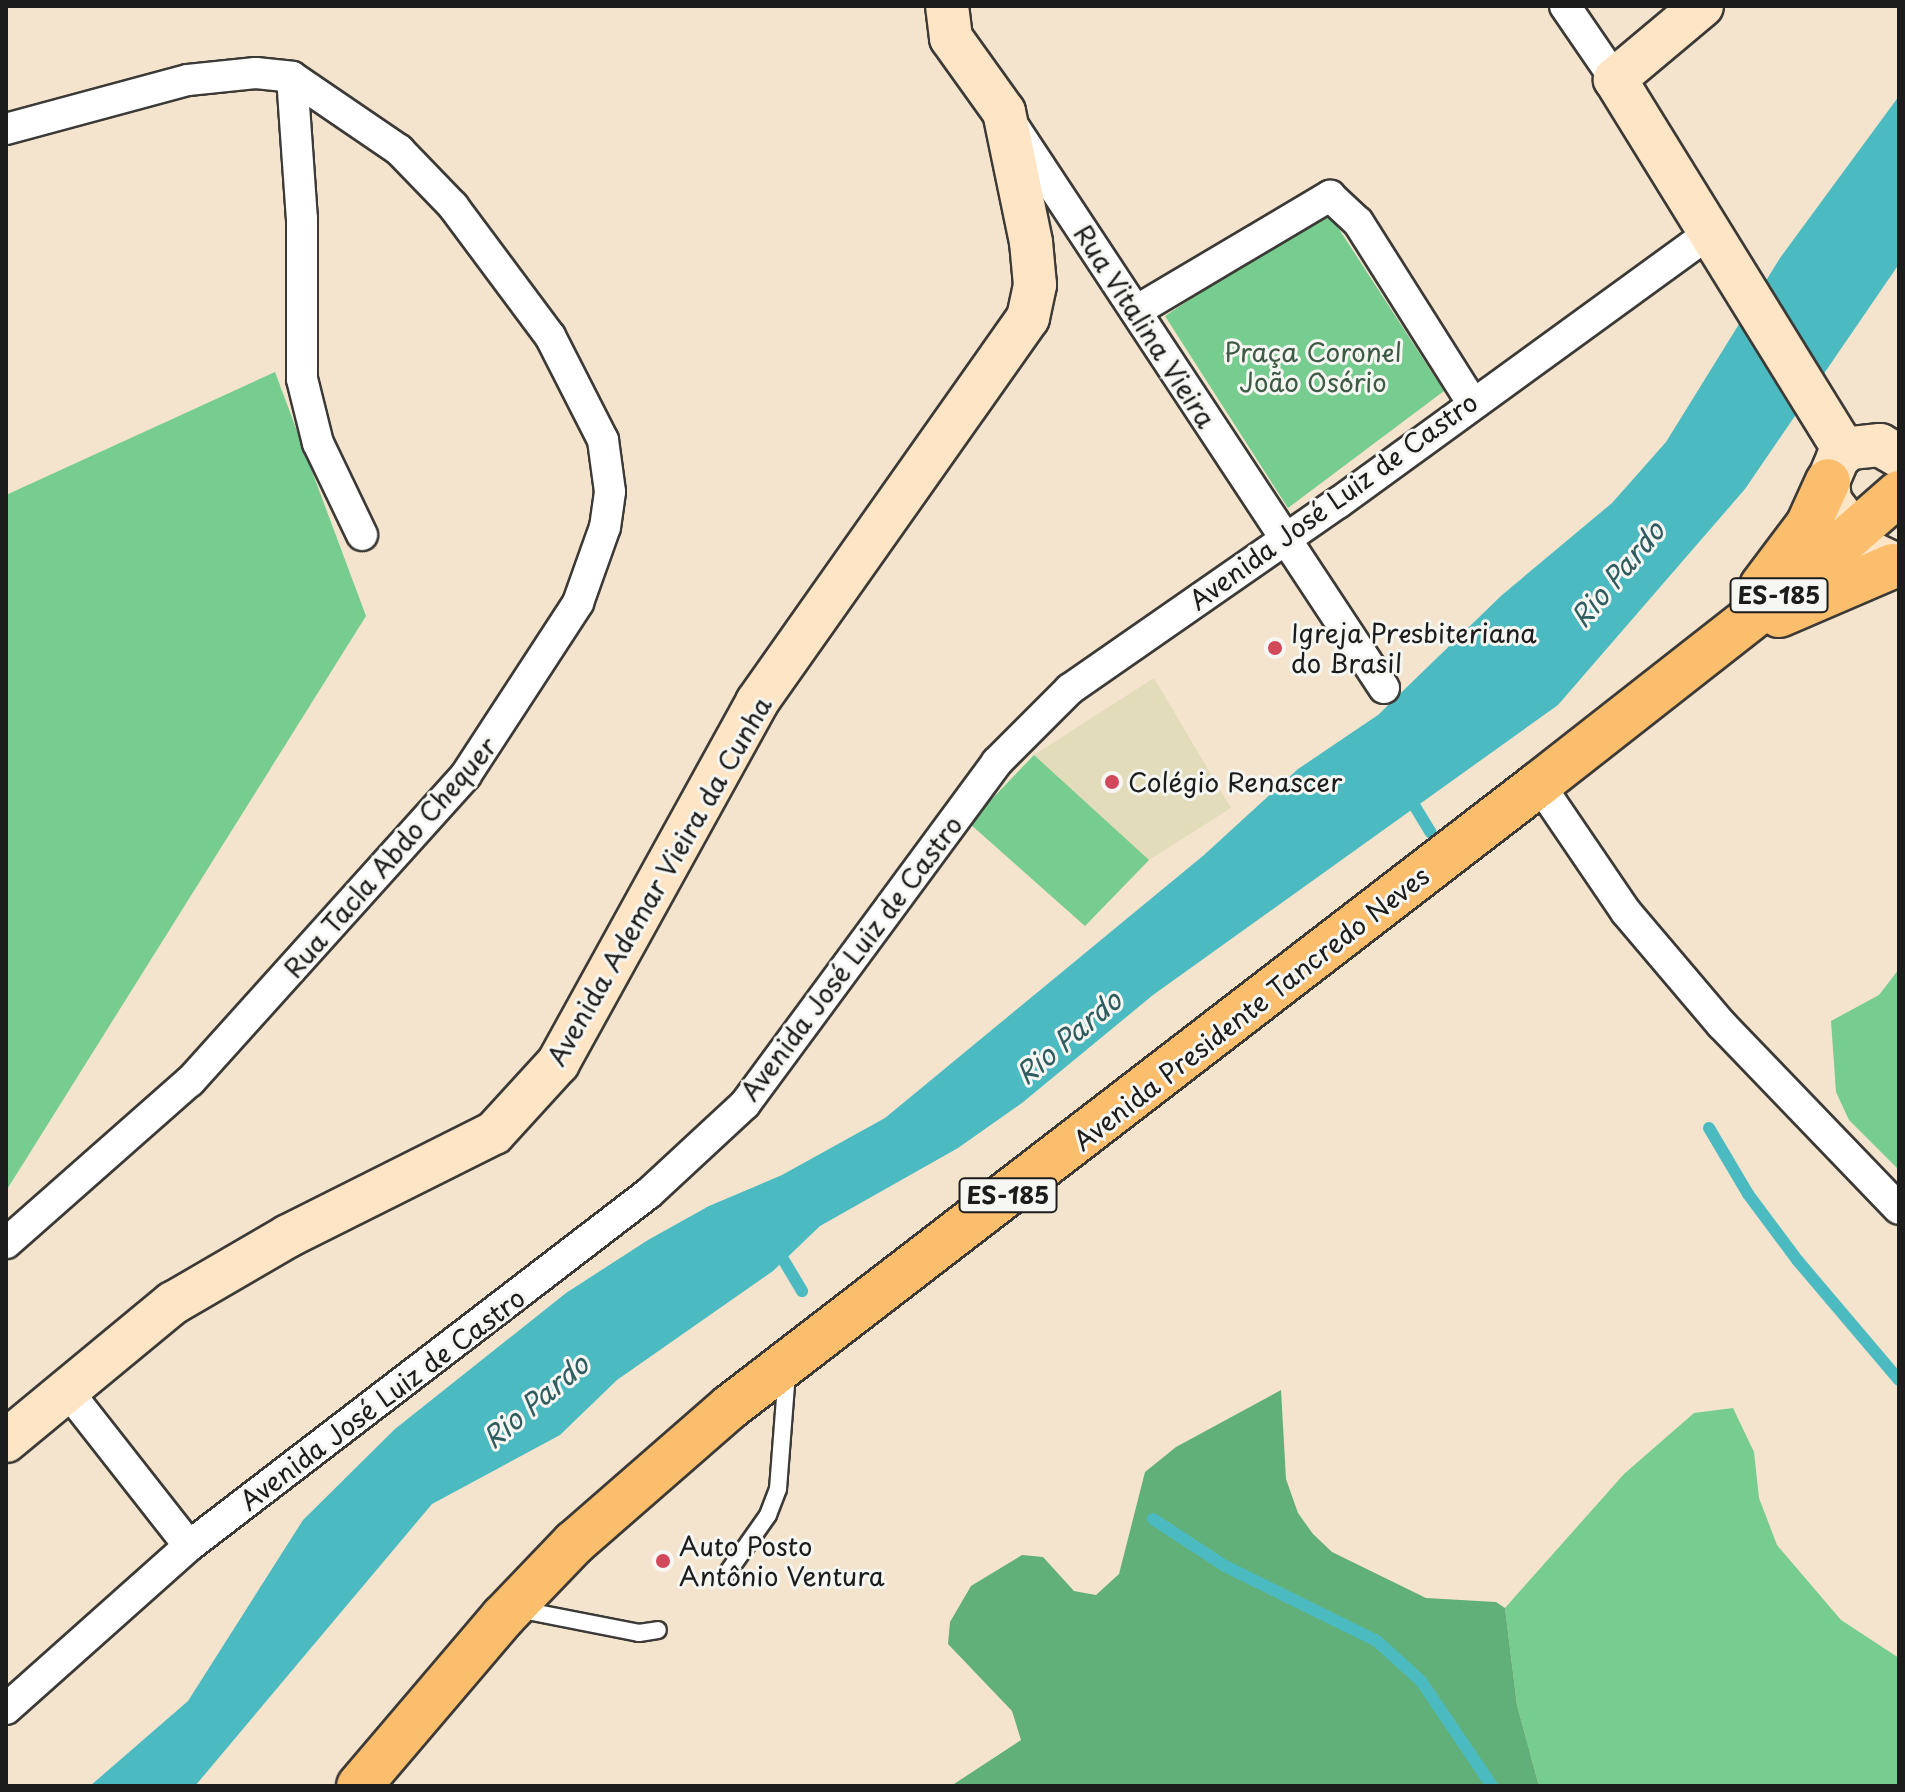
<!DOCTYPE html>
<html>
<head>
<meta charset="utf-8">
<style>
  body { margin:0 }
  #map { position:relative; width:1905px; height:1792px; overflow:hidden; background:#f4e4cd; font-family:"Playpen Sans",sans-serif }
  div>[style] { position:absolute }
  .built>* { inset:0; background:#e2dcba }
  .green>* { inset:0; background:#77cc8f }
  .forest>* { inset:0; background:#61b07a }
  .water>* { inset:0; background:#4cbbc1 }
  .stream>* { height:12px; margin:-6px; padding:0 6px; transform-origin:6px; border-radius:6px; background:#4cbbc1 }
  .roads { filter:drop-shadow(2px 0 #3c3a37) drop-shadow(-2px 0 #3c3a37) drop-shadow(0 2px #3c3a37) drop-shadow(0 -2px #3c3a37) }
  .lane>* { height:16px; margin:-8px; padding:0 8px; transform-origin:8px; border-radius:8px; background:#fff }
  .street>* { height:30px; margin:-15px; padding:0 15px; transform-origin:15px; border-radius:15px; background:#fff }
  .secondary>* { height:42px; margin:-21px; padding:0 21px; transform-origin:21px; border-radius:21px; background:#fde5c5 }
  .primary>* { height:44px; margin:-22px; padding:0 22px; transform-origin:22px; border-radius:22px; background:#fabe6d }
  .dots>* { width:22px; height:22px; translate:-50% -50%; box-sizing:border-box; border:4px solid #f6f6f2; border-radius:50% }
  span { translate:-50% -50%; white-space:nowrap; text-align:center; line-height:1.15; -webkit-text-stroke:6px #f6f6f2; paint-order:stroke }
  .shield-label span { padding:2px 6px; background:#f6f6f2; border:2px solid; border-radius:6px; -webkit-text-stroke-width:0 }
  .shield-label { font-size:24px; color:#1c1c1c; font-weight:700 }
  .street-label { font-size:26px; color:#1c1c1c }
  .park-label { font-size:26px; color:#3c5a44 }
  .poi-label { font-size:26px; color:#1c1c1c }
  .left { translate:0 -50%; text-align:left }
  .water-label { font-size:28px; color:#2f5c5e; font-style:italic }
  .frame { position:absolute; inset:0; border:8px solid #1c1c1c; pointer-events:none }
</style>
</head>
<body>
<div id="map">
  <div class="built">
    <i style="clip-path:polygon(1154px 678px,1231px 808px,1149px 860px,1085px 926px,969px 823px,1034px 755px)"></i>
  </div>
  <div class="green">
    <i style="clip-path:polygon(1326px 209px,1444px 391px,1288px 508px,1165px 316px)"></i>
    <i style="clip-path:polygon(275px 372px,366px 616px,6px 1191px,6px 495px)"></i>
    <i style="clip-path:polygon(1034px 755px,1149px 860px,1085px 926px,969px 823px)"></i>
    <i style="clip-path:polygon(1899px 969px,1899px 1170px,1849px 1120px,1836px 1092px,1831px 1021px,1879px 995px)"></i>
    <i style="clip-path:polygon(1733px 1408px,1754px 1452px,1759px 1498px,1777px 1545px,1841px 1620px,1899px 1658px,1899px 1786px,1539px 1786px,1517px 1705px,1505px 1608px,1624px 1474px,1694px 1413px)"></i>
  </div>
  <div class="forest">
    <i style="clip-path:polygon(1281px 1390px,1286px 1479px,1298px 1513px,1313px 1534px,1332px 1552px,1426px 1598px,1496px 1602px,1505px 1608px,1517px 1705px,1539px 1786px,951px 1786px,1021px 1740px,1012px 1711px,948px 1644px,950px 1622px,971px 1586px,1022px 1555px,1043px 1557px,1074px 1591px,1096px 1595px,1119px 1574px,1145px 1472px,1176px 1447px)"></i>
  </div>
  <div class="water">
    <i style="clip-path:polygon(1899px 96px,1899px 264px,1745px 489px,1558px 705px,1153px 995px,1022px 1103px,958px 1148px,820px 1226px,773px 1271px,617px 1380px,560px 1435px,432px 1504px,195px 1786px,90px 1786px,188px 1701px,303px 1520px,395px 1429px,566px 1293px,648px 1240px,709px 1206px,782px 1175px,885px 1118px,1204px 855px,1298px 769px,1378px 715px,1502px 595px,1612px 503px,1666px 442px,1780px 258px)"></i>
  </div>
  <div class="stream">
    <i style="left:1408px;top:795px;width:44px;rotate:58.8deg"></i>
    <i style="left:1709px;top:1128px;width:77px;rotate:59.4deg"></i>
    <i style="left:1748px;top:1194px;width:84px;rotate:53.3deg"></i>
    <i style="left:1798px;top:1261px;width:156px;rotate:49.7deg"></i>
    <i style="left:777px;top:1249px;width:49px;rotate:59.2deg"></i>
    <i style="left:1153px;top:1519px;width:86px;rotate:33.1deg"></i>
    <i style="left:1225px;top:1566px;width:169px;rotate:26.3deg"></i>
    <i style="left:1377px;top:1641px;width:59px;rotate:42.3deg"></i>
    <i style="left:1421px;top:1681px;width:127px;rotate:55.9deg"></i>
  </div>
  <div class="roads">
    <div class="lane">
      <i style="left:728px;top:1572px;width:70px;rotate:-54.9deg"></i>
      <i style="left:768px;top:1515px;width:28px;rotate:-69deg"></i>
      <i style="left:778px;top:1489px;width:117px;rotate:-85.6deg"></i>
      <i style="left:517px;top:1609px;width:124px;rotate:11.1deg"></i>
      <i style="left:639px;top:1633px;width:19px;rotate:-9deg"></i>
    </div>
    <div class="street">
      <i style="left:1565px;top:6px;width:88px;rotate:55.6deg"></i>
      <i style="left:292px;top:77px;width:142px;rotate:86deg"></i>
      <i style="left:302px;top:219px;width:160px;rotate:90deg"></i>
      <i style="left:302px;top:379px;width:66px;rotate:76deg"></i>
      <i style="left:318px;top:443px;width:102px;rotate:64.4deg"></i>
      <i style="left:1014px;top:127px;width:672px;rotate:56.59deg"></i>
      <i style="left:6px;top:129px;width:188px;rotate:-15.1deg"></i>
      <i style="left:188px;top:80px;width:68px;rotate:-5.9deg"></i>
      <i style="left:256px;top:73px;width:36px;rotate:6deg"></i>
      <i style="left:292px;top:77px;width:130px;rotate:34.3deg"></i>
      <i style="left:399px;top:150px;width:78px;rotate:46deg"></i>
      <i style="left:453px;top:206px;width:162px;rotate:53.3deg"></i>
      <i style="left:550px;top:336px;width:117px;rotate:63deg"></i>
      <i style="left:603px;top:440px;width:52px;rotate:82.3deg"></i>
      <i style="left:610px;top:492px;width:35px;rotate:98deg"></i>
      <i style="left:605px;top:527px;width:81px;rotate:109.6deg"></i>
      <i style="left:578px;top:603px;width:205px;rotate:123.1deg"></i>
      <i style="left:466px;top:775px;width:412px;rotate:132deg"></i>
      <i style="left:190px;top:1081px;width:245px;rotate:138.6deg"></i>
      <i style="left:1136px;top:311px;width:226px;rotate:-30.7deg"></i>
      <i style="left:1330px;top:196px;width:38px;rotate:43deg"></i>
      <i style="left:1358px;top:222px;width:213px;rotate:57.7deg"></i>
      <i style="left:1539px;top:784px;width:155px;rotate:55.8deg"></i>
      <i style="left:1626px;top:912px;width:148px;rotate:49.7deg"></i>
      <i style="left:1722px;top:1025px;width:255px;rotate:46.1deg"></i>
      <i style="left:66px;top:1389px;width:199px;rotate:51.9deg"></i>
      <i style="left:6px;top:1709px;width:245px;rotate:-41.7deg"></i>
      <i style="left:189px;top:1546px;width:580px;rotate:-37.5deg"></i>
      <i style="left:649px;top:1193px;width:131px;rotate:-42.8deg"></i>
      <i style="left:745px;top:1104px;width:425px;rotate:-53.6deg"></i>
      <i style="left:997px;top:762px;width:103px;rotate:-45deg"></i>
      <i style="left:1070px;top:689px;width:326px;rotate:-34.8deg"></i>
      <i style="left:1338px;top:503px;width:461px;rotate:-36deg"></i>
    </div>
    <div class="secondary">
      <i style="left:1702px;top:6px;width:114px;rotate:140deg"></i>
      <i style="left:1615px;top:79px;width:438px;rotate:58.3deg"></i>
      <i style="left:1899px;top:456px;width:22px;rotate:-150deg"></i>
      <i style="left:1880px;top:445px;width:30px;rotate:174deg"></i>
      <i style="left:1850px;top:448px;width:16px;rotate:140deg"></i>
      <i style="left:1838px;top:458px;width:25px;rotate:113deg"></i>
      <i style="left:1828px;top:481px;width:20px;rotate:84deg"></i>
      <i style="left:1830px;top:501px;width:64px;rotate:52.6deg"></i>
      <i style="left:1869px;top:552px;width:33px;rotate:25deg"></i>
      <i style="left:6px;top:1441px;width:217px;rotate:-39.6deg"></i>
      <i style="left:173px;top:1303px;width:133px;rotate:-30.2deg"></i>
      <i style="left:288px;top:1236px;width:230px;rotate:-26.6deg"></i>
      <i style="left:494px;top:1133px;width:95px;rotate:-47.6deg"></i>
      <i style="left:558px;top:1063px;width:412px;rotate:-61.1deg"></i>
      <i style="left:757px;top:702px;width:470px;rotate:-54.8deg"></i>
      <i style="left:1028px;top:318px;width:34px;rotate:-78deg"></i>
      <i style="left:1035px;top:285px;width:43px;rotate:-95.3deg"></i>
      <i style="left:1031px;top:242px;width:133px;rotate:-101.7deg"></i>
      <i style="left:1004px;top:112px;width:91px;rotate:-125.6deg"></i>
      <i style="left:951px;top:38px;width:32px;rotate:-97deg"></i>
    </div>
    <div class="primary">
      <i style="left:1762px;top:586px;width:76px;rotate:-53deg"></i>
      <i style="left:1808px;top:525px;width:48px;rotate:-65.6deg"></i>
      <i style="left:1779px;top:615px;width:124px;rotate:-23.3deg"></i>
      <i style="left:359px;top:1786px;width:222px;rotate:-49.6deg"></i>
      <i style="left:503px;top:1617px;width:103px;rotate:-46.2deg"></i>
      <i style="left:574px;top:1543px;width:207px;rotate:-41.1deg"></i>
      <i style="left:730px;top:1407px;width:1021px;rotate:-37.6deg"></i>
      <i style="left:1539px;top:784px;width:334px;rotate:-38.1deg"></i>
      <i style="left:1802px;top:578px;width:129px;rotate:-41.2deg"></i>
    </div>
  </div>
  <div class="dots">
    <i style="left:1275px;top:648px;background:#d1495b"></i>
    <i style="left:1112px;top:782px;background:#d1495b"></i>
    <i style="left:663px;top:1561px;background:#d1495b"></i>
  </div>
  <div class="shield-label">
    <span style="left:1779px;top:595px">ES-185</span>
    <span style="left:1008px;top:1195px">ES-185</span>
  </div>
  <div class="street-label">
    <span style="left:1145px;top:326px;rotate:57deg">Rua Vitalina Vieira</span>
    <span style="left:1333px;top:501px;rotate:-36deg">Avenida José Luiz de Castro</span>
    <span style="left:390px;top:857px;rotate:-49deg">Rua Tacla Abdo Chequer</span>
    <span style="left:659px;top:881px;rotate:-60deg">Avenida Ademar Vieira da Cunha</span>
    <span style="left:851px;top:958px;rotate:-53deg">Avenida José Luiz de Castro</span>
    <span style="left:1251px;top:1008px;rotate:-38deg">Avenida Presidente Tancredo Neves</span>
    <span style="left:382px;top:1399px;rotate:-37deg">Avenida José Luiz de Castro</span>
  </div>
  <div class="park-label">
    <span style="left:1313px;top:367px">Praça Coronel<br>João Osório</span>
  </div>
  <div class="poi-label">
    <span class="left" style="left:1291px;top:648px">Igreja Presbiteriana<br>do Brasil</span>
    <span class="left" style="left:1128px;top:782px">Colégio Renascer</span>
    <span class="left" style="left:679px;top:1561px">Auto Posto<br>Antônio Ventura</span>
  </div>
  <div class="water-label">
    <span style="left:1617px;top:574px;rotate:-50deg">Rio Pardo</span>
    <span style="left:1068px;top:1037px;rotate:-40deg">Rio Pardo</span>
    <span style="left:535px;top:1401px;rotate:-40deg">Rio Pardo</span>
  </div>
  <div class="frame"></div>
</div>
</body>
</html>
